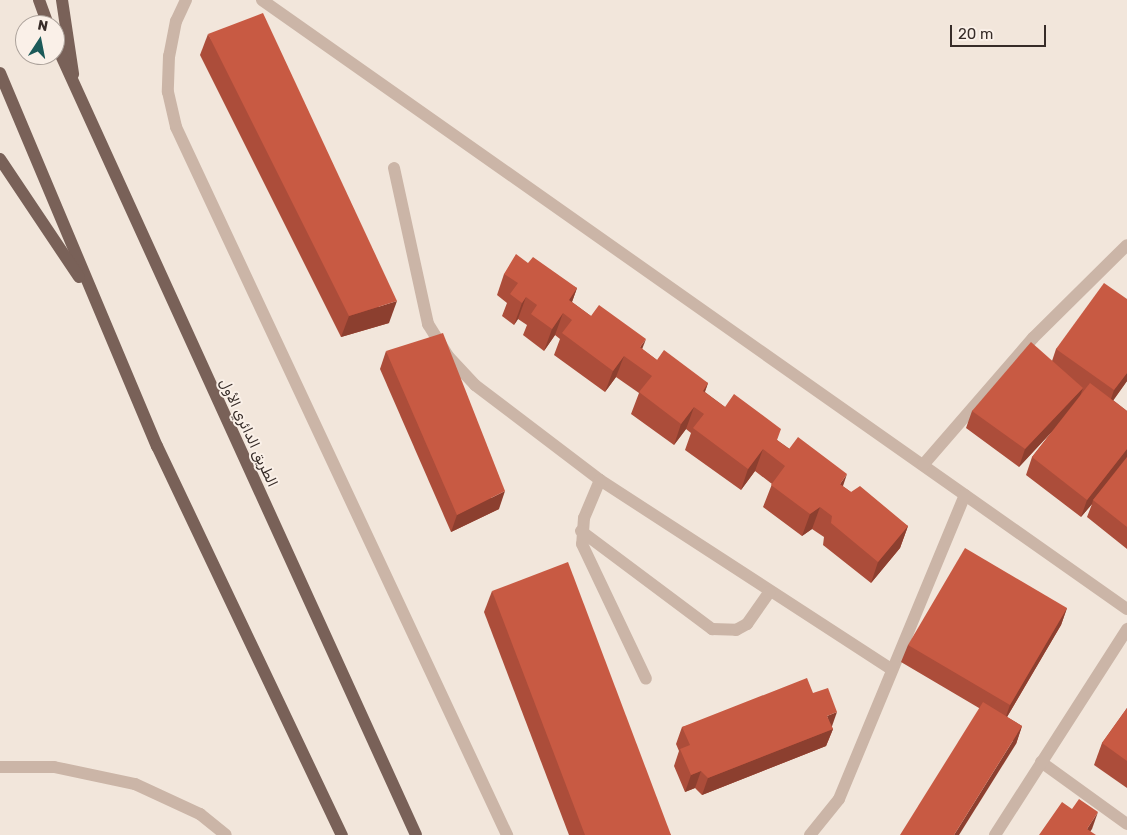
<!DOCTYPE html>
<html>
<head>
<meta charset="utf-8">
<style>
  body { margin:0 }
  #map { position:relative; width:1127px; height:835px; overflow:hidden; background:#f2e6db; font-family:Rubik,"Noto Naskh Arabic",sans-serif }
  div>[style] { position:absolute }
  .street>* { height:12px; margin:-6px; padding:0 6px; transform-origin:6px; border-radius:6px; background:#cbb5a7 }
  .primary>* { height:12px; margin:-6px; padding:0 6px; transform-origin:6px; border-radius:6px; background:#796158 }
  .wall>* { inset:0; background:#ac4d3a }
  .shaded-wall>* { inset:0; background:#8c3f2f }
  .building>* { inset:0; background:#c85a43 }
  span { translate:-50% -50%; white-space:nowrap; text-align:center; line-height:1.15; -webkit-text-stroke:4px #faf0e8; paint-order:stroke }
  .street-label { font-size:14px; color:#372c28 }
  .north { position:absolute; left:15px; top:15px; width:50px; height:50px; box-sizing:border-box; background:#faf0e8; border:1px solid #aca29b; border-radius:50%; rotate:11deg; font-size:14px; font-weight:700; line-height:20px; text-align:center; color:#372c28 }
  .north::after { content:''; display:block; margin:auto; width:18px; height:22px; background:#1c5a59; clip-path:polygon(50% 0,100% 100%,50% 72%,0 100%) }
  .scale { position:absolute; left:950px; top:25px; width:96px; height:22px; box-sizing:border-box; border:2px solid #372c28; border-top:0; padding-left:6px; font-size:15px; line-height:18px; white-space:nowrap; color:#372c28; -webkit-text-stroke:4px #faf0e8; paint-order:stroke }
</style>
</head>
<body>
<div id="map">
  <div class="street">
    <i style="left:186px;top:0;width:23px;rotate:115deg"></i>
    <i style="left:176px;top:21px;width:36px;rotate:101deg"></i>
    <i style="left:169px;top:56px;width:36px;rotate:92deg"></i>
    <i style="left:168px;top:92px;width:36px;rotate:77deg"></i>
    <i style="left:176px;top:127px;width:782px;rotate:64.94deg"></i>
    <i style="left:262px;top:0;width:1058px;rotate:35.15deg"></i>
    <i style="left:394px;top:168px;width:160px;rotate:77.7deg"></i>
    <i style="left:428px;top:324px;width:38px;rotate:58deg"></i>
    <i style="left:448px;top:356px;width:40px;rotate:47deg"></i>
    <i style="left:475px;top:385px;width:157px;rotate:37.2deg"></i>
    <i style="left:600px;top:480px;width:347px;rotate:33deg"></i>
    <i style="left:923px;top:465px;width:168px;rotate:-49.1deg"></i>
    <i style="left:1033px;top:338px;width:132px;rotate:-44.7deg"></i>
    <i style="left:600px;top:480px;width:41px;rotate:112.8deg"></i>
    <i style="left:584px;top:518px;width:26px;rotate:94deg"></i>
    <i style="left:582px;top:544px;width:149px;rotate:64.6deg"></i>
    <i style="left:581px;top:531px;width:164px;rotate:36.8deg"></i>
    <i style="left:712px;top:629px;width:24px;rotate:2deg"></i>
    <i style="left:736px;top:630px;width:13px;rotate:-29deg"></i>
    <i style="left:747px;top:624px;width:39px;rotate:-55deg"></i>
    <i style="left:1041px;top:762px;width:106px;rotate:35.8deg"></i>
    <i style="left:0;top:767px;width:54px"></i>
    <i style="left:54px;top:767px;width:83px;rotate:11.9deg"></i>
    <i style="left:135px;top:784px;width:72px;rotate:24.8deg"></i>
    <i style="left:200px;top:814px;width:33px;rotate:39deg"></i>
    <i style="left:810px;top:835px;width:46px;rotate:-51.1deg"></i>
    <i style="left:839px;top:799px;width:329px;rotate:-67.5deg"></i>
    <i style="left:995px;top:835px;width:245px;rotate:-57.3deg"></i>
  </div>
  <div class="primary">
    <i style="left:39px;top:0;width:27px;rotate:70deg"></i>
    <i style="left:62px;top:0;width:75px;rotate:81.5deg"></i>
    <i style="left:55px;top:42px;width:871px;rotate:65.52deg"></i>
    <i style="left:0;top:73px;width:405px;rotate:67.2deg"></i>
    <i style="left:157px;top:446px;width:431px;rotate:64.6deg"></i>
    <i style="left:0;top:159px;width:142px;rotate:56.2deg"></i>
  </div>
  <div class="wall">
    <i style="clip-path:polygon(208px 34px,389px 323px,341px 337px,200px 55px)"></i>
    <i style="clip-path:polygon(528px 263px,577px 288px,572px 302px,591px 316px,642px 349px,657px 360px,708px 383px,705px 392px,725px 407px,777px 440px,851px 492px,908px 526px,900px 548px,871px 583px,823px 545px,824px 537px,812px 529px,802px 536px,763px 507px,772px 484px,755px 471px,741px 490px,685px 450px,691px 433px,686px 429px,674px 445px,631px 414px,639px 393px,616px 377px,605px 392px,554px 355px,560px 339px,555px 335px,544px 351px,523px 335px,527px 325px,518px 319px,514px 325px,502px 316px,507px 303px,497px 295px,504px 274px)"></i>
    <i style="clip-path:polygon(1127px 299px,1127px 381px,1113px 400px,1127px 411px,1127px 549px,1087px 517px,1092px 504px,1081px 517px,1026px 475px,1032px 457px,1054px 429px,1019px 467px,966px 428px,972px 411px,1052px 361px,1056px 349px)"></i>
    <i style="clip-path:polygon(386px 351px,499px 509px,451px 532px,380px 369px)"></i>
    <i style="clip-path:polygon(492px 591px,671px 835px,569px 835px,484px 612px)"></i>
    <i style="clip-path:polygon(1067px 608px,1061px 625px,1007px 717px,1022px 726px,1016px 744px,979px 708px,901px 662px,908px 645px)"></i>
    <i style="clip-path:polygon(813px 693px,833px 729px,826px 746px,702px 795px,695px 788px,685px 792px,674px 766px,679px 751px,676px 744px,682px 727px)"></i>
    <i style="clip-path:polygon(1127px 708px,1127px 788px,1094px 765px,1102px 743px)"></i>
  </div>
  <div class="shaded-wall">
    <i style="clip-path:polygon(577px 288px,569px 310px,569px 300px)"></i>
    <i style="clip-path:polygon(526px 297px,518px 319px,514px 325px,522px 303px)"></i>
    <i style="clip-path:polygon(397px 301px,389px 323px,341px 337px,349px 316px)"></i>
    <i style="clip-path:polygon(563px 313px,555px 335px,544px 351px,552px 329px)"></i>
    <i style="clip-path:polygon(646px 339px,638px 360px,640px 347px)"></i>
    <i style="clip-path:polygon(624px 356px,616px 377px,605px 392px,613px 371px)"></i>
    <i style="clip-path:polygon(1127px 373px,1127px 381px,1108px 408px,1114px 390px)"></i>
    <i style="clip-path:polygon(708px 383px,700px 404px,703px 391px)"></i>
    <i style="clip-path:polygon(1083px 388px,1077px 405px,1019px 467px,1025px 449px)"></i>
    <i style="clip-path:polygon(694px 407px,686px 429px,674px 445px,681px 424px)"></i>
    <i style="clip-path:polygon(763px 449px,755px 471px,741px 490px,748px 469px)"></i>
    <i style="clip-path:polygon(1127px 449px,1127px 459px,1093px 500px,1092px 504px,1081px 517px,1087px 500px)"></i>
    <i style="clip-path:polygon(847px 474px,840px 495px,840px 484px)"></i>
    <i style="clip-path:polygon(505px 491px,499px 509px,451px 532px,457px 515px)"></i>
    <i style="clip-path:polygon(820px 507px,812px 529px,802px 536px,810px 514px)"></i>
    <i style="clip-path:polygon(908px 526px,900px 548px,871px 583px,878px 562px)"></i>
    <i style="clip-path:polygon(1067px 608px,1061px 625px,1004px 722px,1010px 705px)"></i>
    <i style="clip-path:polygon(837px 712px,831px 729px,827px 716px)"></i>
    <i style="clip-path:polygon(1022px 726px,1016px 744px,959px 835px,954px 835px)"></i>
    <i style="clip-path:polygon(833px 729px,826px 746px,702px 795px,708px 778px)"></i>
    <i style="clip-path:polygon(701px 771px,695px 788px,685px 792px,691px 775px)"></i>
    <i style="clip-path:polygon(1098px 812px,1092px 829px,1088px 835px,1087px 829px)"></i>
  </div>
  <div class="building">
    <i style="clip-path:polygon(263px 13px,397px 301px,349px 316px,208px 34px)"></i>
    <i style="clip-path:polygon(516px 254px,528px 263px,533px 257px,577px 288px,569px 300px,591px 316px,599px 305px,646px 339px,640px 347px,657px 360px,664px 350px,708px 383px,703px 391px,725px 407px,734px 394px,781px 429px,777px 440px,789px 449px,798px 437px,847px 474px,840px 484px,851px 492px,860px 486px,908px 526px,878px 562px,831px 523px,832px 516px,820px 507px,810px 514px,771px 485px,785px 466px,763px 449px,748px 469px,693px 428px,704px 414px,694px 407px,681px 424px,639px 392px,652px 376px,624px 356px,613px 371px,562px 333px,572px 320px,563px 313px,552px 329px,531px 314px,537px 305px,526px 297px,522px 303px,510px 294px,518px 283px,504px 274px)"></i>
    <i style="clip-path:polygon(1104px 283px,1127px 299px,1127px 373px,1114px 390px,1056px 349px)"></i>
    <i style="clip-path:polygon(443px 333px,505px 491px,457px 515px,386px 351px)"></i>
    <i style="clip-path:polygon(1031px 342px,1083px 388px,1025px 449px,972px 411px)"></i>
    <i style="clip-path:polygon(1090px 383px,1127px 411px,1127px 449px,1087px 500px,1032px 457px)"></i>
    <i style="clip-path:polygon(1127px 457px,1127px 527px,1093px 500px)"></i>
    <i style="clip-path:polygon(965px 548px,1067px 608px,1010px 705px,908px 645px)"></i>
    <i style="clip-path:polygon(568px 562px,671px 835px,585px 835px,492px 591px)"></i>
    <i style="clip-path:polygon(807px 678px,813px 693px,828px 688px,837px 712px,827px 716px,833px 729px,708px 778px,701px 771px,691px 775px,680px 749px,690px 745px,682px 727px)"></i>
    <i style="clip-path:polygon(983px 702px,1022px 726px,954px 835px,900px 835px)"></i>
    <i style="clip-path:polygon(1127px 708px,1127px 761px,1102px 743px)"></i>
    <i style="clip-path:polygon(1079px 799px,1098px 812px,1087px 829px,1096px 835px,1039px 835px,1062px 802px,1072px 809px)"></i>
  </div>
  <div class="street-label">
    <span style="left:248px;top:433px;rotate:65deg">الطريق الدائري الأول</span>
  </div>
  <div class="north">N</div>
  <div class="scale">20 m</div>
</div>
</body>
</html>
